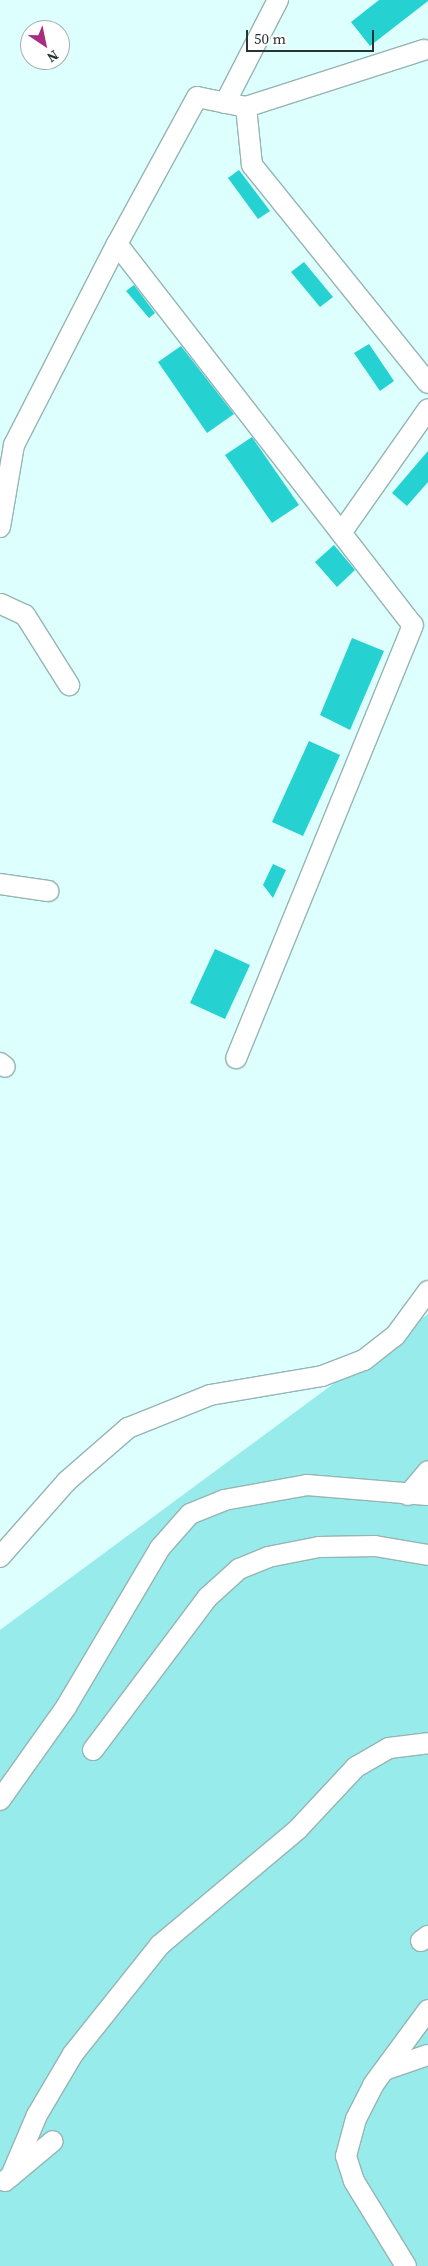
<!DOCTYPE html>
<html>
<head>
<meta charset="utf-8">
<style>
  body { margin:0 }
  #map { position:relative; width:428px; height:2266px; overflow:hidden; background:#ddfffe; font-family:"Source Serif 4",serif }
  div>[style] { position:absolute }
  .green>* { inset:0; background:#97eceb }
  .building>* { inset:0; background:#25d1d1 }
  .roads { filter:drop-shadow(1px 0 #95b5b4) drop-shadow(-1px 0 #95b5b4) drop-shadow(0 1px #95b5b4) drop-shadow(0 -1px #95b5b4) }
  .minor>* { height:20px; margin:-10px; padding:0 10px; transform-origin:10px; border-radius:10px; background:#fff }
  span { translate:-50% -50%; white-space:nowrap; text-align:center; line-height:1.15; -webkit-text-stroke:4.5px #fff; paint-order:stroke }
  .north { position:absolute; left:20px; top:20px; width:50px; height:50px; box-sizing:border-box; background:#fff; border:1px solid #a9aeae; border-radius:50%; rotate:146deg; font-size:14px; font-weight:700; line-height:20px; text-align:center; color:#273434 }
  .north::after { content:''; display:block; margin:auto; width:18px; height:22px; background:#a92d7f; clip-path:polygon(50% 0,100% 100%,50% 72%,0 100%) }
  .scale { position:absolute; left:246px; top:30px; width:128px; height:22px; box-sizing:border-box; border:2px solid #273434; border-top:0; padding-left:6px; font-size:15px; line-height:18px; white-space:nowrap; color:#273434; -webkit-text-stroke:4px #fff; paint-order:stroke }
</style>
</head>
<body>
<div id="map">
  <div class="green">
    <i style="clip-path:polygon(428px 1314px,428px 2266px,0 2266px,0 1630px)"></i>
  </div>
  <div class="building">
    <i style="clip-path:polygon(379px 0,428px 0,428px 1px,370px 46px,351px 22px)"></i>
    <i style="clip-path:polygon(239px 170px,270px 211px,258px 219px,228px 178px)"></i>
    <i style="clip-path:polygon(304px 262px,333px 297px,320px 307px,291px 272px)"></i>
    <i style="clip-path:polygon(134px 285px,155px 313px,149px 318px,126px 291px)"></i>
    <i style="clip-path:polygon(369px 344px,394px 381px,380px 391px,354px 353px)"></i>
    <i style="clip-path:polygon(181px 346px,234px 414px,207px 433px,158px 362px)"></i>
    <i style="clip-path:polygon(252px 437px,299px 505px,272px 523px,225px 455px)"></i>
    <i style="clip-path:polygon(428px 451px,428px 482px,407px 506px,392px 493px)"></i>
    <i style="clip-path:polygon(334px 545px,355px 570px,337px 587px,315px 562px)"></i>
    <i style="clip-path:polygon(352px 638px,384px 651px,350px 730px,320px 715px)"></i>
    <i style="clip-path:polygon(309px 741px,340px 755px,303px 836px,272px 822px)"></i>
    <i style="clip-path:polygon(273px 864px,286px 870px,273px 898px,263px 885px)"></i>
    <i style="clip-path:polygon(215px 949px,250px 965px,225px 1019px,190px 1003px)"></i>
  </div>
  <div class="roads">
    <div class="minor">
      <i style="left:225px;top:103px;width:116px;rotate:-62.8deg"></i>
      <i style="left:246px;top:107px;width:58px;rotate:84.1deg"></i>
      <i style="left:252px;top:165px;width:280px;rotate:51.1deg"></i>
      <i style="left:117px;top:244px;width:167px;rotate:-61.4deg"></i>
      <i style="left:197px;top:97px;width:50px;rotate:11.5deg"></i>
      <i style="left:246px;top:107px;width:187px;rotate:-17.8deg"></i>
      <i style="left:0;top:527px;width:83px;rotate:-80.3deg"></i>
      <i style="left:14px;top:445px;width:226px;rotate:-62.9deg"></i>
      <i style="left:117px;top:244px;width:482px;rotate:52.2deg"></i>
      <i style="left:413px;top:625px;width:468px;rotate:112.2deg"></i>
      <i style="left:341px;top:533px;width:151px;rotate:-54.9deg"></i>
      <i style="left:1px;top:604px;width:26px;rotate:25deg"></i>
      <i style="left:25px;top:615px;width:83px;rotate:57.8deg"></i>
      <i style="left:0;top:884px;width:49px;rotate:8.3deg"></i>
      <i style="left:0;top:1063px;width:6px;rotate:39deg"></i>
      <i style="left:408px;top:1495px;width:31px;rotate:-50deg"></i>
      <i style="left:0;top:1557px;width:101px;rotate:-48.6deg"></i>
      <i style="left:67px;top:1481px;width:81px;rotate:-41deg"></i>
      <i style="left:128px;top:1428px;width:88px;rotate:-21.9deg"></i>
      <i style="left:210px;top:1395px;width:114px;rotate:-9.6deg"></i>
      <i style="left:322px;top:1376px;width:45px;rotate:-20.9deg"></i>
      <i style="left:364px;top:1360px;width:39px;rotate:-38deg"></i>
      <i style="left:395px;top:1336px;width:56px;rotate:-53.7deg"></i>
      <i style="left:93px;top:1750px;width:191px;rotate:-53.1deg"></i>
      <i style="left:208px;top:1597px;width:42px;rotate:-42.1deg"></i>
      <i style="left:239px;top:1569px;width:31px;rotate:-22deg"></i>
      <i style="left:268px;top:1557px;width:52px;rotate:-11.1deg"></i>
      <i style="left:319px;top:1547px;width:56px;rotate:-1deg"></i>
      <i style="left:375px;top:1546px;width:54px;rotate:9.6deg"></i>
      <i style="left:0;top:1800px;width:114px;rotate:-54.6deg"></i>
      <i style="left:66px;top:1707px;width:185px;rotate:-59.4deg"></i>
      <i style="left:160px;top:1548px;width:45px;rotate:-48.6deg"></i>
      <i style="left:190px;top:1514px;width:37px;rotate:-22deg"></i>
      <i style="left:224px;top:1500px;width:84px;rotate:-10.2deg"></i>
      <i style="left:307px;top:1485px;width:121px;rotate:4.7deg"></i>
      <i style="left:421px;top:1941px;width:9px;rotate:-36deg"></i>
      <i style="left:387px;top:2069px;width:43px;rotate:-18.9deg"></i>
      <i style="left:11px;top:2176px;width:66px;rotate:-66.9deg"></i>
      <i style="left:37px;top:2115px;width:71px;rotate:-59.5deg"></i>
      <i style="left:73px;top:2054px;width:139px;rotate:-51.4deg"></i>
      <i style="left:160px;top:1945px;width:180px;rotate:-40deg"></i>
      <i style="left:298px;top:1829px;width:85px;rotate:-46.9deg"></i>
      <i style="left:356px;top:1767px;width:38px;rotate:-30deg"></i>
      <i style="left:389px;top:1748px;width:39px;rotate:-7deg"></i>
      <i style="left:5px;top:2181px;width:62px;rotate:-39.8deg"></i>
      <i style="left:406px;top:2266px;width:100px;rotate:-121.5deg"></i>
      <i style="left:354px;top:2181px;width:26px;rotate:-108deg"></i>
      <i style="left:346px;top:2156px;width:38px;rotate:-75deg"></i>
      <i style="left:356px;top:2119px;width:38px;rotate:-63deg"></i>
      <i style="left:373px;top:2085px;width:93px;rotate:-53.7deg"></i>
    </div>
  </div>
  <div class="north">N</div>
  <div class="scale">50 m</div>
</div>
</body>
</html>
